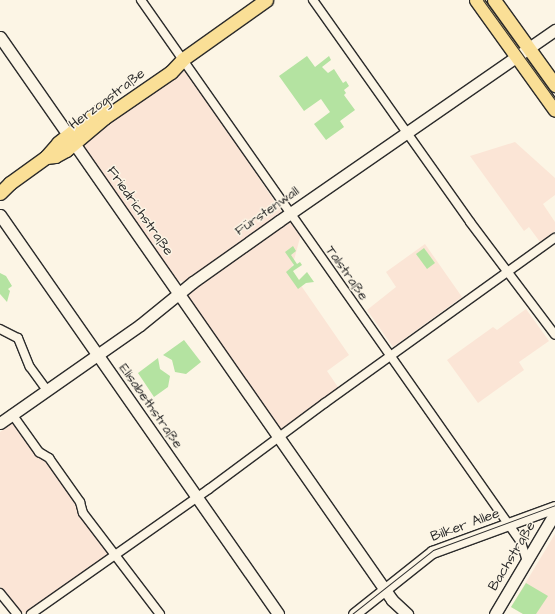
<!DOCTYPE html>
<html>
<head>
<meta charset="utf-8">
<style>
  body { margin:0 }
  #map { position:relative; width:555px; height:614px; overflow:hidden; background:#fcf5e5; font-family:"Architects Daughter",sans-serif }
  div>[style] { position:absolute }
  .built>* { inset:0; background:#fbe5d6 }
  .green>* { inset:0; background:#b4e3a1 }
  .roads { filter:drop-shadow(1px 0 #2b2b2b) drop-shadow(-1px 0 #2b2b2b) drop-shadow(0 1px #2b2b2b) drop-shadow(0 -1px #2b2b2b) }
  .street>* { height:8px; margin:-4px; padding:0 4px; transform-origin:4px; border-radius:4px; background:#fcf5e5 }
  .secondary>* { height:11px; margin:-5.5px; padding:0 5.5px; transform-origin:5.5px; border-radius:5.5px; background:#fcf5e5 }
  .primary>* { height:13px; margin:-6.5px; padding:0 6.5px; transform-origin:6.5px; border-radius:6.5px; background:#fadf96 }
  .tram>* { height:1px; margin:-0.5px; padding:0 0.5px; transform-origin:0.5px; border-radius:0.5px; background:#2b2b2b }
  span { translate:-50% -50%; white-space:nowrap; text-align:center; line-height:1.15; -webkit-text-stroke:3px #fcf5e5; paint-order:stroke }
  .street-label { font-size:14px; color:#2b2b2b }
</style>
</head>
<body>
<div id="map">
  <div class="built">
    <i style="clip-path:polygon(178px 71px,188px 72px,281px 211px,281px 215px,184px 282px,176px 280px,84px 150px,85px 138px)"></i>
    <i style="clip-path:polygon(515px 142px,555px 178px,555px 195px,543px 204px,555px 222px,555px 231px,540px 242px,529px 227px,524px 231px,470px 156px)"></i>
    <i style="clip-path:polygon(287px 221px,292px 221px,301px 234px,291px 271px,349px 355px,327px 371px,340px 390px,284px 431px,279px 431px,187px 297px,188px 292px)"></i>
    <i style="clip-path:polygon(425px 244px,462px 297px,393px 347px,367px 310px,396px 287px,386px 272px)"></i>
    <i style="clip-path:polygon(526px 309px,549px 341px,519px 362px,524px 370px,478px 403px,447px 360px,493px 327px,497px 330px)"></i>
    <i style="clip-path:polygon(14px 422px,48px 463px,109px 551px,108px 557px,28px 613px,19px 612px,0 586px,0 432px)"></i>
    <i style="clip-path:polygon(555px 534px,555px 614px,523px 614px,511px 607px)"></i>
  </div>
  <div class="green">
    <i style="clip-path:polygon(307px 56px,315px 67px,329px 56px,331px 60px,322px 67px,328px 73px,334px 69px,343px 83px,346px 81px,349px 86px,344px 90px,346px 93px,344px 95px,355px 110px,340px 121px,344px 127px,326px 140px,314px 124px,330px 112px,321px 99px,304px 111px,279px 76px)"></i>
    <i style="clip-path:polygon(293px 246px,296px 251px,291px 255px,297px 264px,300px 262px,302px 265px,293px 271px,299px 280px,307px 272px,314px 282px,306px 283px,298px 289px,286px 272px,294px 265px,285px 252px)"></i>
    <i style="clip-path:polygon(424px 248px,435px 263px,427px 269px,416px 254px)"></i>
    <i style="clip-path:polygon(0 273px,6px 276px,12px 286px,8px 289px,10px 291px,7px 302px,0 294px)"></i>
    <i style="clip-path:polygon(184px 340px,201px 362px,186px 374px,175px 372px,172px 360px,163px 355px)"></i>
    <i style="clip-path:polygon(158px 358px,160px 369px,170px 376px,168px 387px,154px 397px,138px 373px)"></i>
    <i style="clip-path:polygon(526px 583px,548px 596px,536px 614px,523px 614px,511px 607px)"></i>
  </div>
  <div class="roads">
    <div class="street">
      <i style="left:141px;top:0;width:662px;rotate:54.97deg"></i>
      <i style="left:521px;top:542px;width:21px;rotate:73deg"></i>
      <i style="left:313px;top:0;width:272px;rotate:54.7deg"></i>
      <i style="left:470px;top:222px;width:141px;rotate:53deg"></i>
      <i style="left:0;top:329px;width:20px;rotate:27deg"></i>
      <i style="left:18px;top:338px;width:31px;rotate:68deg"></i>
      <i style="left:30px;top:367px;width:29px;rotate:54deg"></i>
      <i style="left:12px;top:414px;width:47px;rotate:54.6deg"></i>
      <i style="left:39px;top:452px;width:12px;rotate:31deg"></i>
      <i style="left:49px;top:458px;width:54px;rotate:54.8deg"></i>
      <i style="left:80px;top:502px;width:11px;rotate:75deg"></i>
      <i style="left:83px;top:513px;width:127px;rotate:52.7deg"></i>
      <i style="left:0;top:593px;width:27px;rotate:51deg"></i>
      <i style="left:31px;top:614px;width:218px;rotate:-35.1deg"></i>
      <i style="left:209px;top:489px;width:144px;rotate:-36.6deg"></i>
      <i style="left:325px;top:403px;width:283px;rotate:-35.7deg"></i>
    </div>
    <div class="secondary">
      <i style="left:0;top:37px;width:686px;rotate:55.15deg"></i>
      <i style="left:392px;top:600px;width:21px;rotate:43deg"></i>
      <i style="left:0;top:215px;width:486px;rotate:55.1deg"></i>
      <i style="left:0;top:423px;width:171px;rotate:-35deg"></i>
      <i style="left:140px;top:325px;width:68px;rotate:-39.1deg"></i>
      <i style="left:193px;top:282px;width:105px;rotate:-35.3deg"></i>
      <i style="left:279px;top:221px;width:336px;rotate:-34.7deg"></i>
      <i style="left:354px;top:614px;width:100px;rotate:-38.5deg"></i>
      <i style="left:432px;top:552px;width:131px;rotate:-20.1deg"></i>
      <i style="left:495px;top:614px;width:117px;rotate:-59.3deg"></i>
    </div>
    <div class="primary">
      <i style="left:476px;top:0;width:135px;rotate:54.3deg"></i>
      <i style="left:494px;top:0;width:105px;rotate:54.3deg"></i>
      <i style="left:46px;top:157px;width:9px;rotate:-6deg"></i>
      <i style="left:55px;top:156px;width:13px;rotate:-29deg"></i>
      <i style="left:66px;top:150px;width:50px;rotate:-40.1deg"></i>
      <i style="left:104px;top:118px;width:81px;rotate:-34.5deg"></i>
      <i style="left:171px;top:72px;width:18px;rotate:-47deg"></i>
      <i style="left:183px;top:59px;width:102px;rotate:-35.4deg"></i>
      <i style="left:0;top:193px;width:14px;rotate:-45deg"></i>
      <i style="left:10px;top:183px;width:44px;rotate:-35.8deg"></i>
      <i style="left:46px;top:157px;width:18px;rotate:-49deg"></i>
      <i style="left:58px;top:143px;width:57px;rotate:-37.9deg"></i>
    </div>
  </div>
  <div class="tram">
    <i style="left:483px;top:0;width:123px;rotate:54.2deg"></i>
    <i style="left:352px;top:614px;width:103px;rotate:-38.3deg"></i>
    <i style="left:433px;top:550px;width:130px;rotate:-20.2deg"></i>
  </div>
  <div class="street-label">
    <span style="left:107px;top:99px;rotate:-37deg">Herzogstraße</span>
    <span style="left:140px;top:211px;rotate:55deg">Friedrichstraße</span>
    <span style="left:267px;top:211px;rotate:-35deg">Fürstenwall</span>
    <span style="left:347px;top:273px;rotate:55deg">Talstraße</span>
    <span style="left:151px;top:406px;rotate:55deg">Elisabethstraße</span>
    <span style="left:465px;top:525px;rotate:-20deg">Bilker Allee</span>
    <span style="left:512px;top:556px;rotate:-59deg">Bachstraße</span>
  </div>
</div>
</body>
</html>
